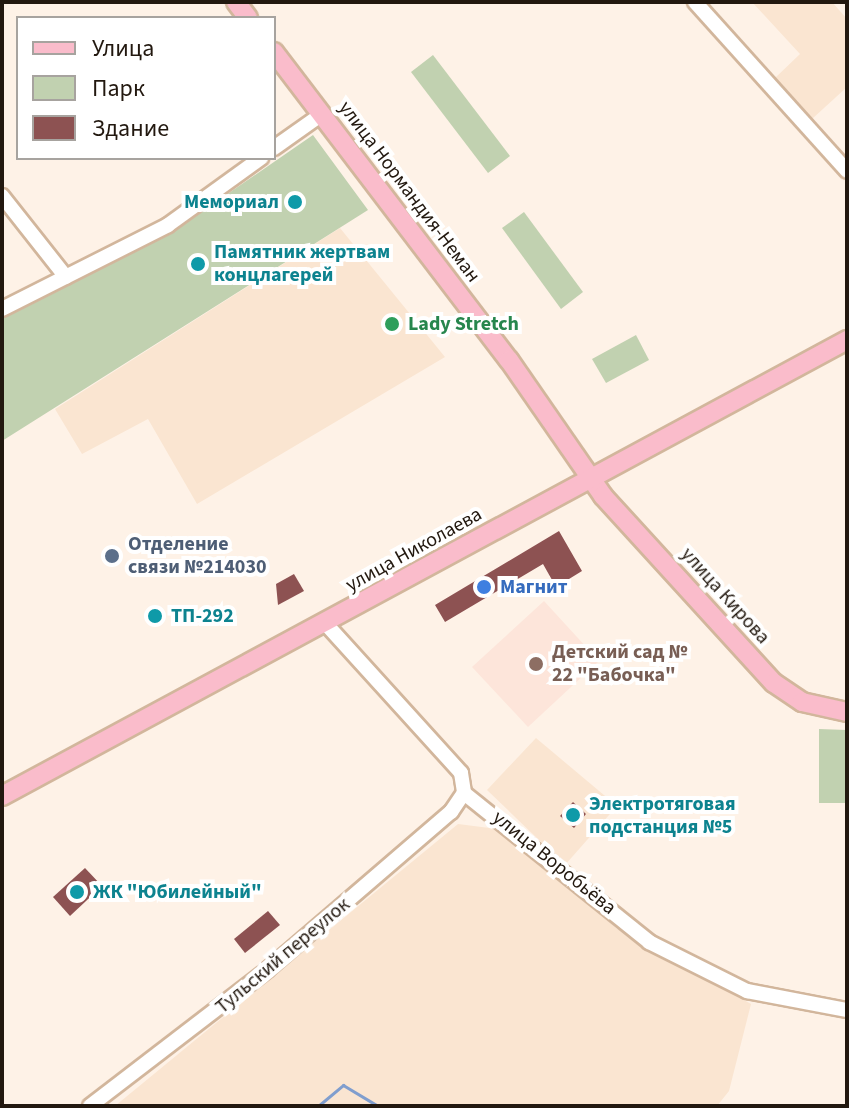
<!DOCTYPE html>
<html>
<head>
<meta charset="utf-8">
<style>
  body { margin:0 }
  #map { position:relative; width:849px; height:1108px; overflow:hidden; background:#fef2e7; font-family:"Source Sans 3",sans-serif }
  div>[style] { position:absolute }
  .built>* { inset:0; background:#fae5d1 }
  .education>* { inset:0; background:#fde5da }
  .green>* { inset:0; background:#c1d1b0 }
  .stream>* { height:3px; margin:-1.5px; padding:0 1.5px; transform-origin:1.5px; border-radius:1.5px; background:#809ece }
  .building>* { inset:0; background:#8d5252 }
  .roads { filter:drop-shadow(2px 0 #d2b69c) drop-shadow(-2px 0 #d2b69c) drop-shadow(0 2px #d2b69c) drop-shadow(0 -2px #d2b69c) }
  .minor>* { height:14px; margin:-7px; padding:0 7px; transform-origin:7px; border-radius:7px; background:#fff }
  .major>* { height:18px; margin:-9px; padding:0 9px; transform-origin:9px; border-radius:9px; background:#fabccb }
  .dots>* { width:22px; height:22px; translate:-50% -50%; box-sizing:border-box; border:4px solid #fff; border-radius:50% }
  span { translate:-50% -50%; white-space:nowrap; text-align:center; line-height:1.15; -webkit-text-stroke:8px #fff; paint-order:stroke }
  .street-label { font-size:20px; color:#22180f }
  .culture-label { font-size:20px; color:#0d838f; font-weight:700 }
  .right { translate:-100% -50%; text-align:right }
  .left { translate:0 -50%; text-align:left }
  .leisure-label { font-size:20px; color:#27864d; font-weight:700 }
  .service-label { font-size:20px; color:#4e5e75; font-weight:700 }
  .shop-label { font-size:20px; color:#366cbe; font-weight:700 }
  .education-label { font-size:20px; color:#785e54; font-weight:700 }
  .frame { position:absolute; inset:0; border:4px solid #22180f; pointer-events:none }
  .legend { position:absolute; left:16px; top:16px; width:260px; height:144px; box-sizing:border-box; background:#fff; border:2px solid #a7a39f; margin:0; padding:10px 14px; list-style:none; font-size:24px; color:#22180f }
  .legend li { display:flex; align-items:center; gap:16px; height:40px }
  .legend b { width:40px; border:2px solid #a7a39f }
</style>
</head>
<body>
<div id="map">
  <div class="built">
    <i style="clip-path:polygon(752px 2px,832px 2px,847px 19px,847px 87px,812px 119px,775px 78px,800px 54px)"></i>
    <i style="clip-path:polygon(340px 228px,445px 357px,197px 504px,148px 419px,82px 454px,55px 409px)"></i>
    <i style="clip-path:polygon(536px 738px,617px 806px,565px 865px,487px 790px)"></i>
    <i style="clip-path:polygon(458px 824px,505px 830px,616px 928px,751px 1004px,729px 1091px,717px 1106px,115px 1106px)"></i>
  </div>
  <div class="education">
    <i style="clip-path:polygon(544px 601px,599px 661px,528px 727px,472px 667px)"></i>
  </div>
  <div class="green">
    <i style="clip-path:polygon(433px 55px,510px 156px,488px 173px,411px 72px)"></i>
    <i style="clip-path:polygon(313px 135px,368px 210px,2px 441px,2px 317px,174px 231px)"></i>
    <i style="clip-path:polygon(524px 212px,583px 292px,561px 309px,502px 228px)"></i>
    <i style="clip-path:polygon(636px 335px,649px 360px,606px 383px,592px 359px)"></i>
    <i style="clip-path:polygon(819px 729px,847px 730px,847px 803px,819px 803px)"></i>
  </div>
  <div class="stream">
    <i style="left:318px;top:1106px;width:33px;rotate:-40deg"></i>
    <i style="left:343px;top:1085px;width:41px;rotate:31deg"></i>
  </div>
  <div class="building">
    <i style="clip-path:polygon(559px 531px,582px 571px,556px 587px,543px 564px,445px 622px,435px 605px)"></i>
    <i style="clip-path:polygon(294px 574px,304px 591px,278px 605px,276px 584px)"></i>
    <i style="clip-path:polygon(573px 802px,586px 814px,574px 828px,560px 816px)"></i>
    <i style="clip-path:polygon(85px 868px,102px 886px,70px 916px,53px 897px)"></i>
    <i style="clip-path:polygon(268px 911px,280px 925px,245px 953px,234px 939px)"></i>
  </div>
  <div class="roads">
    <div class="minor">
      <i style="left:695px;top:2px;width:227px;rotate:48deg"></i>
      <i style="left:274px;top:148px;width:59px;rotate:-35.3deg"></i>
      <i style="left:2px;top:196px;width:103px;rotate:51.7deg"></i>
      <i style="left:2px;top:309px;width:186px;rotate:-26.8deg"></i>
      <i style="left:168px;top:225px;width:115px;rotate:-35.8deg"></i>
      <i style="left:326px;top:624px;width:201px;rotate:47.8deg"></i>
      <i style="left:461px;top:773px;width:20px;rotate:81deg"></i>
      <i style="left:464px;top:793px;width:238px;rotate:38.8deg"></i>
      <i style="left:649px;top:942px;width:110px;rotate:26.6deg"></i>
      <i style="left:747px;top:991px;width:102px;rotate:10.8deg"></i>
      <i style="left:90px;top:1106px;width:223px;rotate:-37.5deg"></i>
      <i style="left:267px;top:970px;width:243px;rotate:-40.7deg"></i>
      <i style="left:451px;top:812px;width:23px;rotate:-56deg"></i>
    </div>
    <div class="major">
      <i style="left:236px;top:2px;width:20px;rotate:53deg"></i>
      <i style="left:274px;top:52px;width:387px;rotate:52.7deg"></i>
      <i style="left:509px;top:360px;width:165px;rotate:55.3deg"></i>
      <i style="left:603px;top:496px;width:253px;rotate:47.6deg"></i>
      <i style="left:774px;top:683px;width:34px;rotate:34deg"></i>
      <i style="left:802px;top:702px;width:46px;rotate:12.5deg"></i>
      <i style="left:2px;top:796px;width:960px;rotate:-28.35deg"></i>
    </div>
  </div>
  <div class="dots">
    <i style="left:295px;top:202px;background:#0f9aa8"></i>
    <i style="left:198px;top:264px;background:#0f9aa8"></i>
    <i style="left:392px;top:324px;background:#2e9e5b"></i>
    <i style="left:112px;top:556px;background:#5c6f8a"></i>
    <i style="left:484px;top:587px;background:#3f7fe0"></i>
    <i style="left:155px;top:616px;background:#0f9aa8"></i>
    <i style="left:536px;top:664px;background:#8d6e63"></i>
    <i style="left:573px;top:815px;background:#0f9aa8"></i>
    <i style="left:77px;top:892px;background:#0f9aa8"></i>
  </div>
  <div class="street-label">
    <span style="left:409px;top:192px;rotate:53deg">улица Нормандия-Неман</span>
    <span style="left:414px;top:550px;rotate:-29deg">улица Николаева</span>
    <span style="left:725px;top:596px;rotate:48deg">улица Кирова</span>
    <span style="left:554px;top:863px;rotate:39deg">улица Воробьёва</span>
    <span style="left:283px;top:956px;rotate:-40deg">Тульский переулок</span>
  </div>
  <div class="culture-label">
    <span class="right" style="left:279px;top:202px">Мемориал</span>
    <span class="left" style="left:214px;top:264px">Памятник жертвам<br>концлагерей</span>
    <span class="left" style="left:171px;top:616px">ТП-292</span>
    <span class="left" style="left:589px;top:816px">Электротяговая<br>подстанция №5</span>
    <span class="left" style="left:93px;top:892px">ЖК "Юбилейный"</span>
  </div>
  <div class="leisure-label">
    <span class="left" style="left:408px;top:324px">Lady Stretch</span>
  </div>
  <div class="service-label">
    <span class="left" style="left:128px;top:556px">Отделение<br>связи №214030</span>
  </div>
  <div class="shop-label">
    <span class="left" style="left:500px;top:587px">Магнит</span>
  </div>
  <div class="education-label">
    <span class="left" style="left:552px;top:664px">Детский сад №<br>22 "Бабочка"</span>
  </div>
  <div class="frame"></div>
  <ul class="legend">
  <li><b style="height:10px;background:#fabccb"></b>Улица</li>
  <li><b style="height:22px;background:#c1d1b0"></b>Парк</li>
  <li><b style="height:22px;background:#8d5252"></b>Здание</li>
  </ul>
</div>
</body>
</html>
